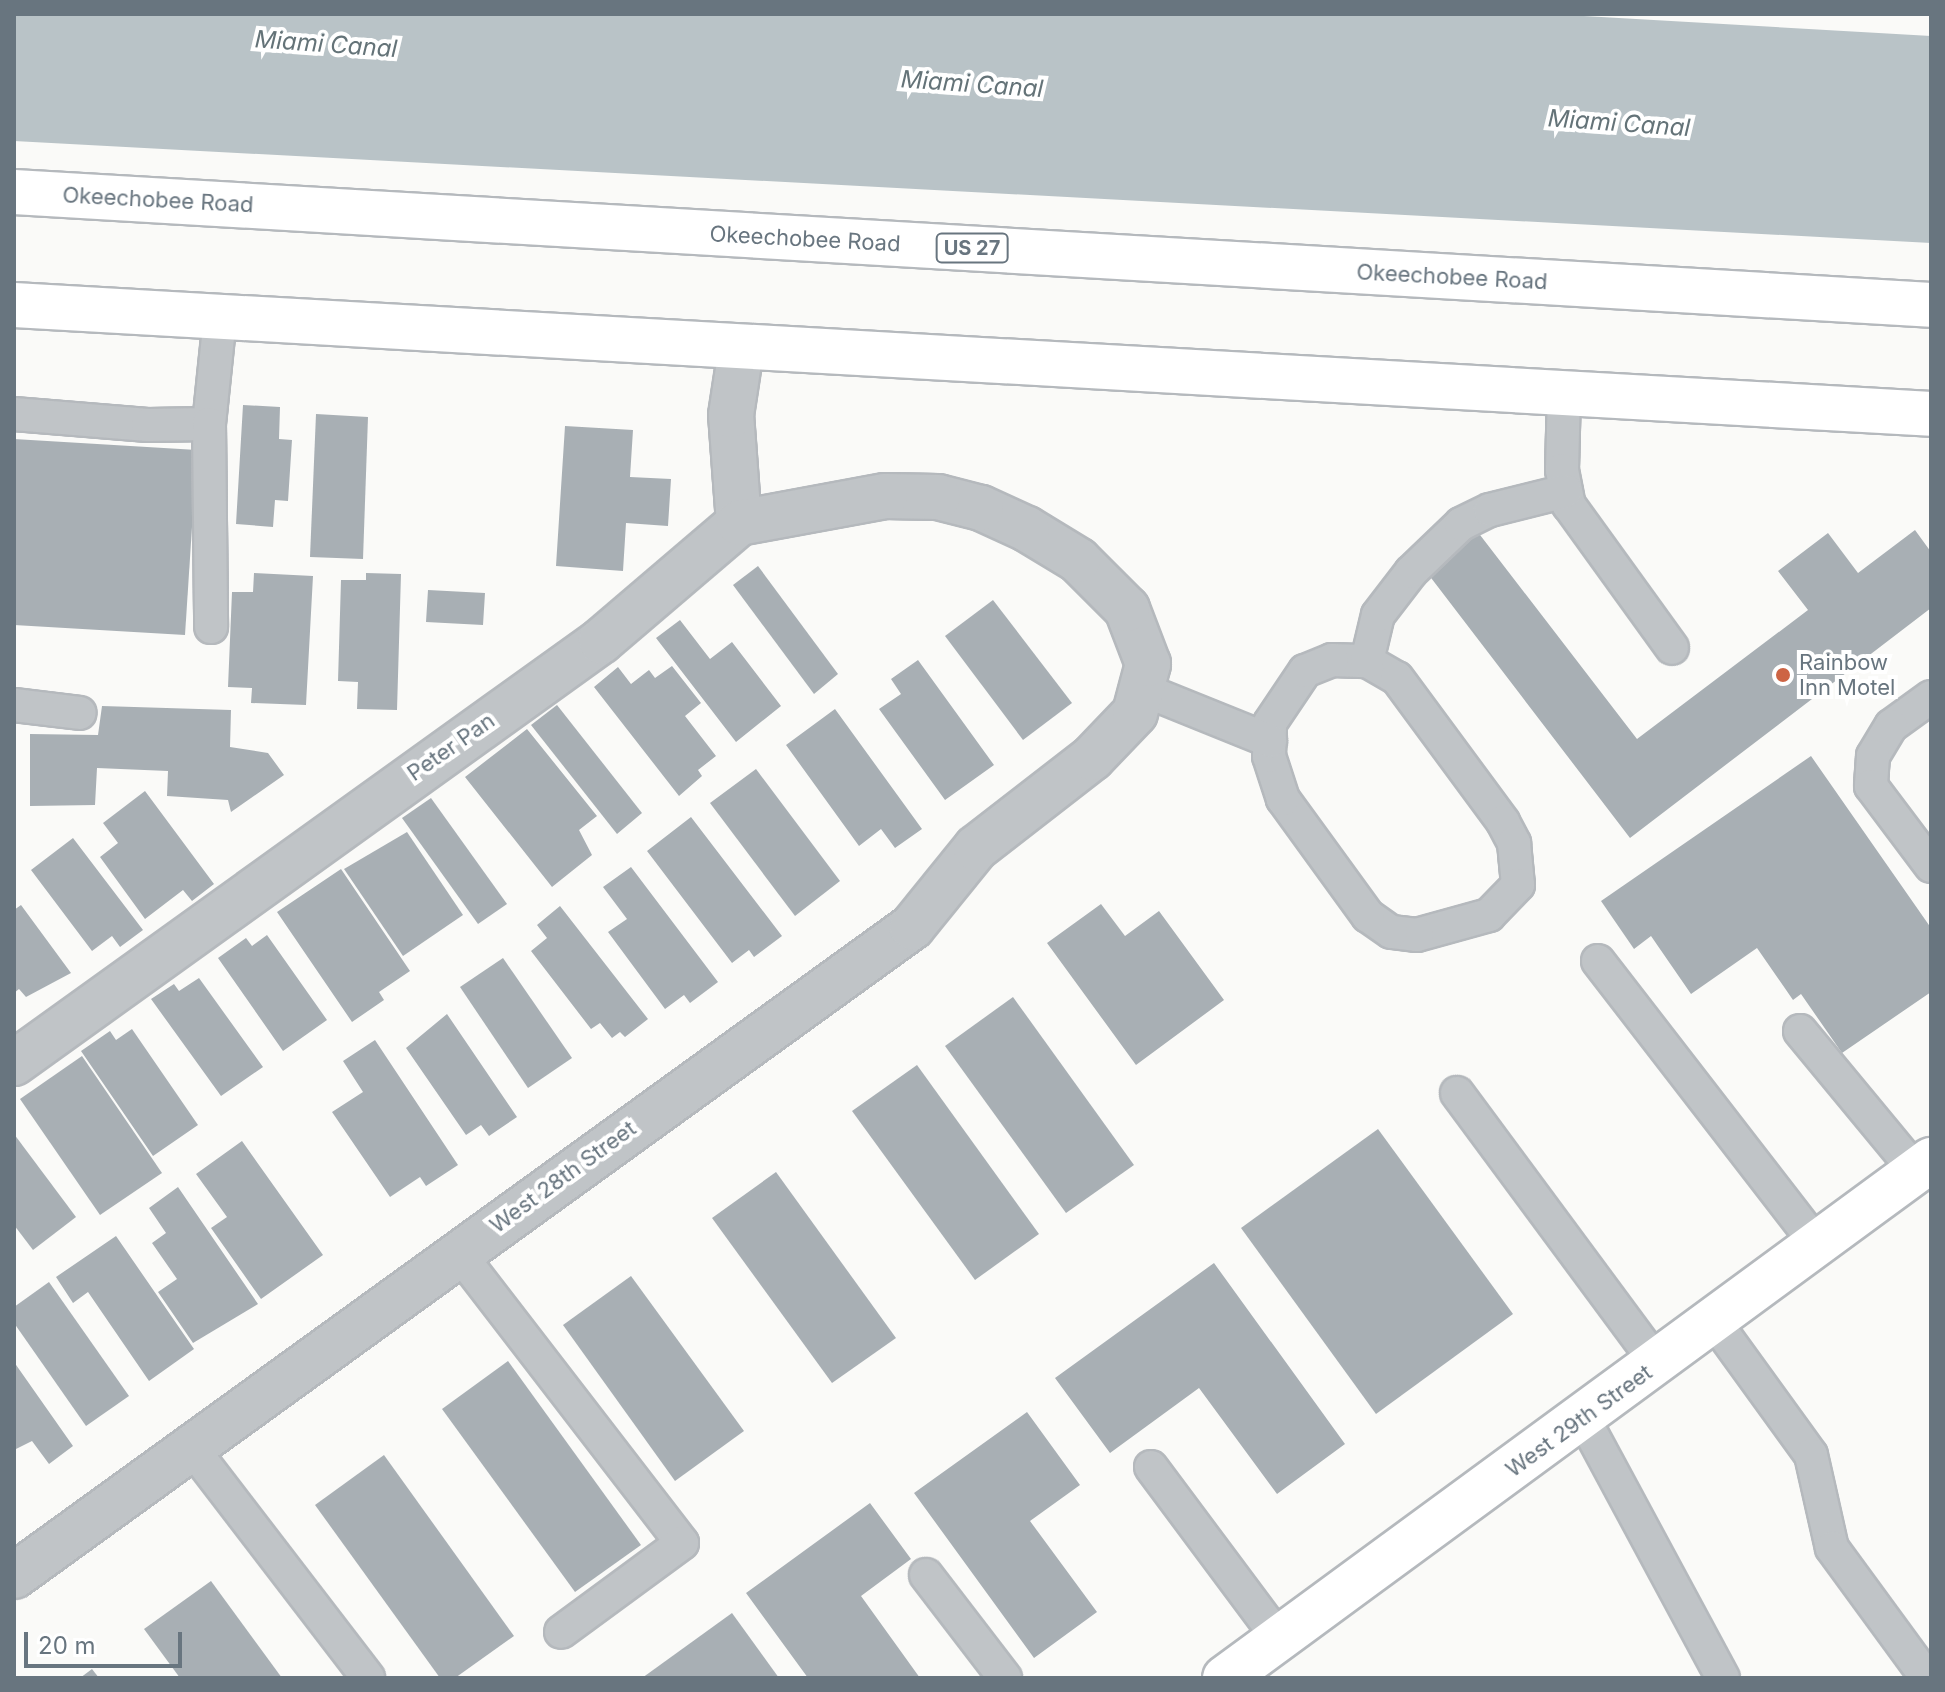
<!DOCTYPE html>
<html>
<head>
<meta charset="utf-8">
<style>
  body { margin:0 }
  #map { position:relative; width:1945px; height:1692px; overflow:hidden; background:#fafaf8; font-family:Inter,sans-serif }
  div>[style] { position:absolute }
  .water>* { inset:0; background:#b9c3c7 }
  .building>* { inset:0; background:#a8afb4 }
  .roads { filter:drop-shadow(2px 0 #b5b9bd) drop-shadow(-2px 0 #b5b9bd) drop-shadow(0 2px #b5b9bd) drop-shadow(0 -2px #b5b9bd) }
  .lane>* { height:32px; margin:-16px; padding:0 16px; transform-origin:16px; border-radius:16px; background:#c0c4c7 }
  .street>* { height:44px; margin:-22px; padding:0 22px; transform-origin:22px; border-radius:22px; background:#c0c4c7 }
  .secondary>* { height:44px; margin:-22px; padding:0 22px; transform-origin:22px; border-radius:22px; background:#fff }
  .highway>* { height:44px; margin:-22px; padding:0 22px; transform-origin:22px; border-radius:22px; background:#fff }
  .dots>* { width:22px; height:22px; translate:-50% -50%; box-sizing:border-box; border:4px solid #fff; border-radius:50% }
  span { translate:-50% -50%; white-space:nowrap; text-align:center; line-height:1.15; -webkit-text-stroke:8px #fff; paint-order:stroke }
  .shield-label span { padding:2px 6px; background:#fff; border:2px solid; border-radius:6px; -webkit-text-stroke-width:0 }
  .shield-label { font-size:20px; color:#68757f; font-weight:700 }
  .street-label { font-size:22px; color:#68757f }
  .poi-label { font-size:22px; color:#68757f }
  .left { translate:0 -50%; text-align:left }
  .water-label { font-size:24px; color:#647378; font-style:italic }
  .frame { position:absolute; inset:0; border:16px solid #68757f; pointer-events:none }
  .scale { position:absolute; left:24px; top:1632px; width:158px; height:36px; box-sizing:border-box; border:4px solid #68757f; border-top:0; padding-left:10px; font-size:24px; line-height:28px; white-space:nowrap; color:#68757f; -webkit-text-stroke:6px #fff; paint-order:stroke }
</style>
</head>
<body>
<div id="map">
  <div class="water">
    <i style="clip-path:polygon(14px 14px,1549px 14px,1931px 36px,1931px 243px,14px 141px)"></i>
  </div>
  <div class="building">
    <i style="clip-path:polygon(243px 405px,280px 407px,279px 439px,292px 440px,288px 501px,275px 500px,273px 527px,236px 524px)"></i>
    <i style="clip-path:polygon(316px 414px,368px 417px,363px 559px,310px 557px)"></i>
    <i style="clip-path:polygon(565px 426px,633px 430px,630px 477px,671px 479px,668px 526px,626px 523px,623px 571px,556px 566px)"></i>
    <i style="clip-path:polygon(14px 439px,197px 450px,185px 635px,14px 625px)"></i>
    <i style="clip-path:polygon(1915px 530px,1931px 552px,1931px 608px,1630px 838px,1425px 570px,1477px 531px,1637px 739px,1808px 610px,1778px 571px,1828px 533px,1858px 573px)"></i>
    <i style="clip-path:polygon(758px 566px,838px 674px,814px 694px,733px 585px)"></i>
    <i style="clip-path:polygon(254px 573px,313px 576px,306px 705px,251px 703px,252px 688px,228px 687px,232px 592px,253px 592px)"></i>
    <i style="clip-path:polygon(366px 573px,401px 574px,397px 710px,357px 709px,358px 682px,338px 681px,341px 580px,366px 580px)"></i>
    <i style="clip-path:polygon(428px 590px,485px 593px,483px 625px,426px 622px)"></i>
    <i style="clip-path:polygon(993px 600px,1072px 703px,1023px 740px,945px 636px)"></i>
    <i style="clip-path:polygon(680px 620px,710px 659px,732px 642px,781px 706px,736px 742px,656px 638px)"></i>
    <i style="clip-path:polygon(918px 660px,994px 765px,945px 800px,879px 709px,901px 694px,891px 679px)"></i>
    <i style="clip-path:polygon(672px 666px,701px 703px,685px 716px,716px 756px,698px 770px,702px 776px,679px 796px,594px 687px,618px 667px,631px 684px,649px 670px,655px 678px)"></i>
    <i style="clip-path:polygon(557px 705px,642px 813px,617px 834px,531px 725px)"></i>
    <i style="clip-path:polygon(102px 706px,231px 710px,230px 747px,268px 753px,284px 775px,231px 812px,228px 800px,167px 796px,168px 771px,97px 768px,95px 805px,30px 806px,30px 734px,98px 735px)"></i>
    <i style="clip-path:polygon(835px 709px,922px 829px,895px 848px,881px 829px,859px 846px,786px 745px)"></i>
    <i style="clip-path:polygon(527px 729px,597px 816px,579px 830px,592px 855px,552px 887px,465px 777px)"></i>
    <i style="clip-path:polygon(1811px 756px,1931px 928px,1931px 992px,1842px 1053px,1801px 994px,1793px 1000px,1757px 948px,1691px 994px,1651px 936px,1634px 949px,1601px 901px)"></i>
    <i style="clip-path:polygon(756px 769px,840px 881px,795px 916px,710px 803px)"></i>
    <i style="clip-path:polygon(145px 791px,214px 884px,192px 901px,183px 890px,145px 919px,100px 857px,118px 843px,103px 823px)"></i>
    <i style="clip-path:polygon(431px 798px,507px 904px,478px 924px,402px 818px)"></i>
    <i style="clip-path:polygon(691px 817px,782px 936px,754px 957px,749px 950px,732px 963px,647px 851px)"></i>
    <i style="clip-path:polygon(407px 832px,463px 915px,403px 956px,344px 869px)"></i>
    <i style="clip-path:polygon(73px 838px,143px 930px,120px 947px,112px 936px,92px 951px,31px 870px)"></i>
    <i style="clip-path:polygon(631px 867px,718px 982px,690px 1003px,684px 995px,665px 1009px,608px 932px,627px 919px,603px 887px)"></i>
    <i style="clip-path:polygon(341px 869px,410px 971px,379px 992px,384px 1000px,352px 1022px,277px 912px)"></i>
    <i style="clip-path:polygon(1101px 904px,1125px 936px,1159px 911px,1224px 1000px,1136px 1065px,1047px 943px)"></i>
    <i style="clip-path:polygon(21px 905px,71px 973px,26px 997px,19px 989px,14px 993px,14px 910px)"></i>
    <i style="clip-path:polygon(560px 906px,648px 1019px,625px 1037px,620px 1032px,612px 1038px,600px 1023px,591px 1029px,531px 951px,547px 938px,537px 925px)"></i>
    <i style="clip-path:polygon(267px 935px,327px 1020px,283px 1051px,218px 958px,246px 938px,252px 946px)"></i>
    <i style="clip-path:polygon(503px 958px,572px 1058px,528px 1088px,460px 987px)"></i>
    <i style="clip-path:polygon(199px 978px,263px 1067px,221px 1096px,151px 999px,174px 984px,179px 991px)"></i>
    <i style="clip-path:polygon(1013px 997px,1134px 1165px,1066px 1213px,945px 1046px)"></i>
    <i style="clip-path:polygon(447px 1014px,517px 1117px,489px 1136px,481px 1125px,466px 1135px,406px 1048px)"></i>
    <i style="clip-path:polygon(132px 1029px,198px 1125px,153px 1156px,81px 1051px,110px 1031px,116px 1040px)"></i>
    <i style="clip-path:polygon(375px 1040px,458px 1165px,426px 1186px,420px 1177px,390px 1197px,332px 1112px,363px 1092px,343px 1061px)"></i>
    <i style="clip-path:polygon(82px 1056px,162px 1173px,100px 1215px,20px 1099px)"></i>
    <i style="clip-path:polygon(917px 1065px,1039px 1234px,975px 1280px,852px 1111px)"></i>
    <i style="clip-path:polygon(1378px 1129px,1513px 1314px,1376px 1414px,1241px 1228px)"></i>
    <i style="clip-path:polygon(14px 1134px,76px 1217px,33px 1250px,14px 1225px)"></i>
    <i style="clip-path:polygon(242px 1141px,323px 1255px,261px 1299px,211px 1228px,227px 1217px,196px 1174px)"></i>
    <i style="clip-path:polygon(776px 1172px,896px 1338px,832px 1383px,712px 1218px)"></i>
    <i style="clip-path:polygon(178px 1187px,258px 1304px,193px 1343px,158px 1292px,177px 1279px,152px 1243px,166px 1233px,149px 1208px)"></i>
    <i style="clip-path:polygon(116px 1236px,194px 1349px,149px 1381px,88px 1292px,73px 1303px,56px 1277px)"></i>
    <i style="clip-path:polygon(1214px 1263px,1345px 1444px,1277px 1494px,1199px 1388px,1110px 1453px,1055px 1378px)"></i>
    <i style="clip-path:polygon(631px 1276px,744px 1431px,675px 1481px,563px 1325px)"></i>
    <i style="clip-path:polygon(49px 1282px,129px 1396px,86px 1426px,14px 1323px,14px 1307px)"></i>
    <i style="clip-path:polygon(508px 1361px,641px 1545px,575px 1592px,442px 1409px)"></i>
    <i style="clip-path:polygon(14px 1362px,73px 1446px,49px 1464px,32px 1441px,14px 1450px)"></i>
    <i style="clip-path:polygon(1027px 1412px,1080px 1485px,1030px 1521px,1097px 1612px,1034px 1658px,914px 1493px)"></i>
    <i style="clip-path:polygon(384px 1455px,514px 1636px,455px 1678px,440px 1678px,315px 1505px)"></i>
    <i style="clip-path:polygon(870px 1503px,911px 1559px,861px 1596px,920px 1678px,808px 1678px,746px 1593px)"></i>
    <i style="clip-path:polygon(211px 1581px,282px 1678px,180px 1678px,144px 1629px)"></i>
    <i style="clip-path:polygon(732px 1613px,779px 1678px,642px 1678px)"></i>
    <i style="clip-path:polygon(92px 1669px,99px 1678px,80px 1678px)"></i>
  </div>
  <div class="roads">
    <div class="lane">
      <i style="left:1564px;top:393px;width:77px;rotate:91.5deg"></i>
      <i style="left:1562px;top:470px;width:36px;rotate:79deg"></i>
      <i style="left:1569px;top:505px;width:176px;rotate:54.2deg"></i>
      <i style="left:14px;top:414px;width:134px;rotate:4.7deg"></i>
      <i style="left:148px;top:425px;width:61px;rotate:-0.9deg"></i>
      <i style="left:209px;top:424px;width:108px;rotate:-84.1deg"></i>
      <i style="left:209px;top:424px;width:203px;rotate:89.4deg"></i>
      <i style="left:1332px;top:660px;width:35px;rotate:2deg"></i>
      <i style="left:1367px;top:661px;width:34px;rotate:30deg"></i>
      <i style="left:1397px;top:678px;width:179px;rotate:53.6deg"></i>
      <i style="left:1503px;top:822px;width:24px;rotate:62deg"></i>
      <i style="left:1514px;top:843px;width:42px;rotate:84.6deg"></i>
      <i style="left:1518px;top:885px;width:42px;rotate:134deg"></i>
      <i style="left:1489px;top:915px;width:75px;rotate:164.5deg"></i>
      <i style="left:1417px;top:935px;width:26px;rotate:-173deg"></i>
      <i style="left:1391px;top:932px;width:28px;rotate:-145deg"></i>
      <i style="left:1368px;top:916px;width:145px;rotate:-126deg"></i>
      <i style="left:1283px;top:799px;width:45px;rotate:-108deg"></i>
      <i style="left:1269px;top:756px;width:33px;rotate:-88deg"></i>
      <i style="left:1270px;top:723px;width:63px;rotate:-56.1deg"></i>
      <i style="left:1305px;top:671px;width:29px;rotate:-22deg"></i>
      <i style="left:1367px;top:661px;width:47px;rotate:-76.6deg"></i>
      <i style="left:1378px;top:615px;width:54px;rotate:-52.5deg"></i>
      <i style="left:1411px;top:572px;width:69px;rotate:-43.8deg"></i>
      <i style="left:1461px;top:524px;width:32px;rotate:-26deg"></i>
      <i style="left:1490px;top:510px;width:78px;rotate:-14deg"></i>
      <i style="left:1144px;top:690px;width:136px;rotate:22deg"></i>
      <i style="left:1931px;top:697px;width:49px;rotate:144.1deg"></i>
      <i style="left:1891px;top:726px;width:35px;rotate:121deg"></i>
      <i style="left:1873px;top:756px;width:30px;rotate:94deg"></i>
      <i style="left:1871px;top:786px;width:100px;rotate:53.1deg"></i>
      <i style="left:14px;top:705px;width:66px;rotate:6.9deg"></i>
      <i style="left:1598px;top:961px;width:358px;rotate:52.3deg"></i>
      <i style="left:1800px;top:1031px;width:182px;rotate:50.4deg"></i>
      <i style="left:1457px;top:1093px;width:336px;rotate:53.5deg"></i>
      <i style="left:458px;top:1252px;width:367px;rotate:52.4deg"></i>
      <i style="left:682px;top:1543px;width:150px;rotate:143.7deg"></i>
      <i style="left:1714px;top:1321px;width:165px;rotate:54.1deg"></i>
      <i style="left:1811px;top:1455px;width:95px;rotate:77.3deg"></i>
      <i style="left:1832px;top:1548px;width:161px;rotate:53.8deg"></i>
      <i style="left:1583px;top:1418px;width:295px;rotate:61.7deg"></i>
      <i style="left:191px;top:1447px;width:291px;rotate:52.5deg"></i>
      <i style="left:1151px;top:1467px;width:214px;rotate:53.3deg"></i>
      <i style="left:926px;top:1575px;width:130px;rotate:52.5deg"></i>
    </div>
    <div class="street">
      <i style="left:739px;top:523px;width:108px;rotate:-94.2deg"></i>
      <i style="left:731px;top:415px;width:66px;rotate:-81.3deg"></i>
      <i style="left:14px;top:1063px;width:723px;rotate:-35.71deg"></i>
      <i style="left:601px;top:641px;width:182px;rotate:-40.5deg"></i>
      <i style="left:14px;top:1576px;width:1108px;rotate:-35.86deg"></i>
      <i style="left:912px;top:927px;width:102px;rotate:-51deg"></i>
      <i style="left:976px;top:848px;width:147px;rotate:-37.8deg"></i>
      <i style="left:1092px;top:758px;width:62px;rotate:-46.3deg"></i>
      <i style="left:1135px;top:713px;width:51px;rotate:-75.1deg"></i>
      <i style="left:1148px;top:664px;width:59px;rotate:-110.9deg"></i>
      <i style="left:1127px;top:609px;width:69px;rotate:-135deg"></i>
      <i style="left:1078px;top:560px;width:60px;rotate:-148.7deg"></i>
      <i style="left:1027px;top:529px;width:51px;rotate:-155.5deg"></i>
      <i style="left:981px;top:508px;width:44px;rotate:-165.7deg"></i>
      <i style="left:938px;top:497px;width:53px;rotate:-178.9deg"></i>
      <i style="left:885px;top:496px;width:148px;rotate:169.5deg"></i>
    </div>
    <div class="secondary">
      <i style="left:1225px;top:1678px;width:876px;rotate:-36.27deg"></i>
    </div>
    <div class="highway">
      <i style="left:14px;top:192px;width:1920px;rotate:3.37deg"></i>
      <i style="left:14px;top:305px;width:1920px;rotate:3.25deg"></i>
    </div>
  </div>
  <div class="dots">
    <i style="left:1783px;top:675px;background:#cd6444"></i>
  </div>
  <div class="shield-label">
    <span style="left:972px;top:248px">US 27</span>
  </div>
  <div class="street-label">
    <span style="left:158px;top:200px;rotate:3deg">Okeechobee Road</span>
    <span style="left:805px;top:239px;rotate:3deg">Okeechobee Road</span>
    <span style="left:1452px;top:277px;rotate:3deg">Okeechobee Road</span>
    <span style="left:451px;top:747px;rotate:-35deg">Peter Pan</span>
    <span style="left:563px;top:1177px;rotate:-36deg">West 28th Street</span>
    <span style="left:1579px;top:1421px;rotate:-36deg">West 29th Street</span>
  </div>
  <div class="poi-label">
    <span class="left" style="left:1799px;top:675px">Rainbow<br>Inn Motel</span>
  </div>
  <div class="water-label">
    <span style="left:326px;top:44px;rotate:4deg">Miami Canal</span>
    <span style="left:972px;top:84px;rotate:4deg">Miami Canal</span>
    <span style="left:1619px;top:123px;rotate:4deg">Miami Canal</span>
  </div>
  <div class="frame"></div>
  <div class="scale">20 m</div>
</div>
</body>
</html>
